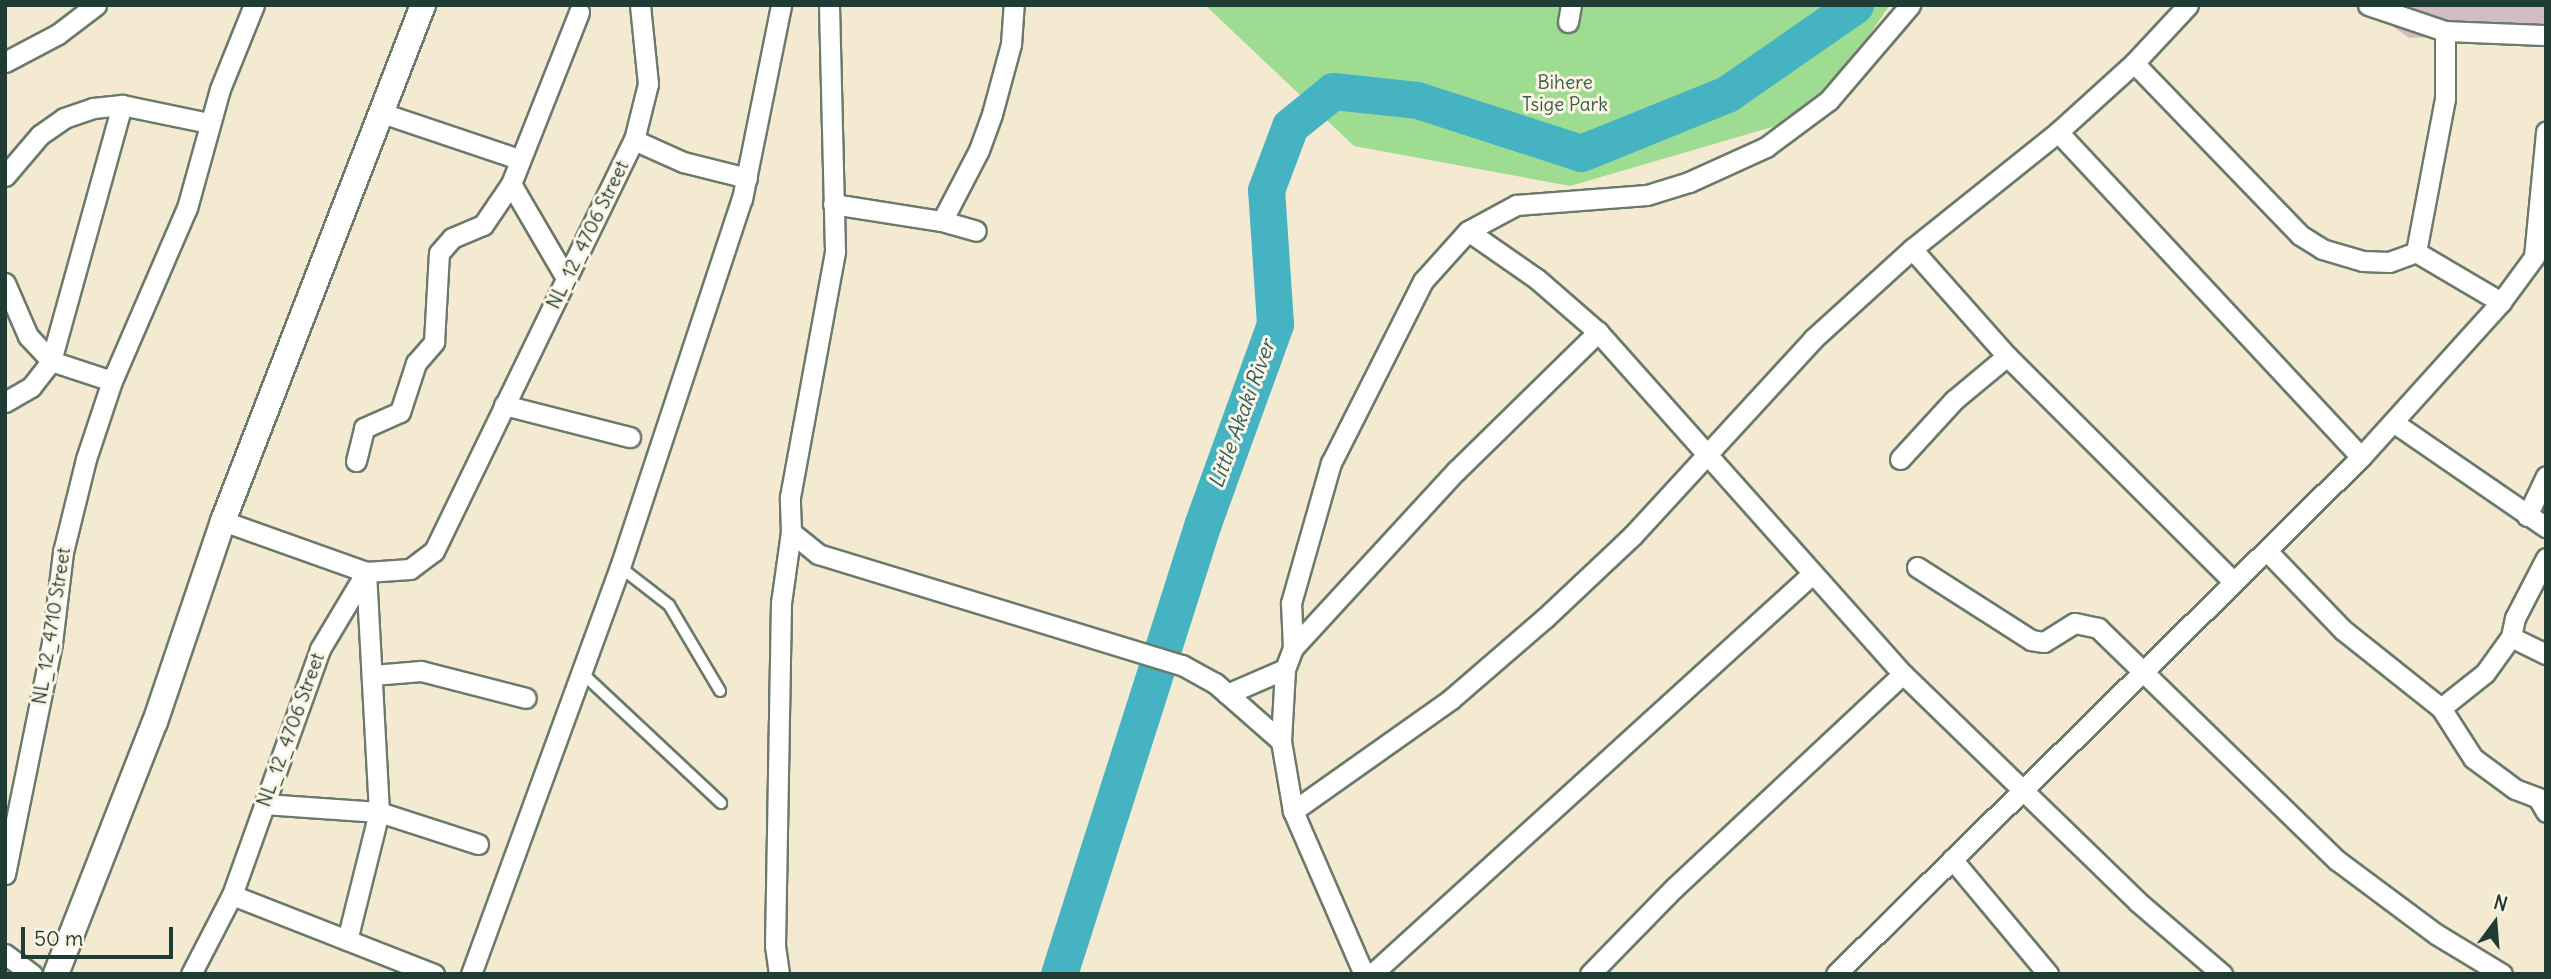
<!DOCTYPE html>
<html>
<head>
<meta charset="utf-8">
<style>
  body { margin:0 }
  #map { position:relative; width:2551px; height:979px; overflow:hidden; background:#f4ead1; font-family:Delius,sans-serif }
  div>[style] { position:absolute }
  .industrial>* { inset:0; background:#d2bec2 }
  .green>* { inset:0; background:#9edc91 }
  .river>* { height:37px; margin:-18.5px; padding:0 18.5px; transform-origin:18.5px; border-radius:18.5px; background:#46b3c3 }
  .roads { filter:drop-shadow(2px 0 #6a7a6b) drop-shadow(-2px 0 #6a7a6b) drop-shadow(0 2px #6a7a6b) drop-shadow(0 -2px #6a7a6b) }
  .service>* { height:10px; margin:-5px; padding:0 5px; transform-origin:5px; border-radius:5px; background:#fff }
  .minor>* { height:19px; margin:-9.5px; padding:0 9.5px; transform-origin:9.5px; border-radius:9.5px; background:#fff }
  .tertiary>* { height:24px; margin:-12px; padding:0 12px; transform-origin:12px; border-radius:12px; background:#fff }
  span { translate:-50% -50%; white-space:nowrap; text-align:center; line-height:1.15; -webkit-text-stroke:6px #fcf5e5; paint-order:stroke }
  .park-label { font-size:19px; color:#385d47 }
  .street-label { font-size:19px; color:#1f3d34 }
  .water-label { font-size:21px; color:#2b605f; font-style:italic }
  .frame { position:absolute; inset:0; border:7px solid #1f3d34; pointer-events:none }
  .north { position:absolute; left:2460px; top:888px; width:70px; height:70px; -webkit-text-stroke:5px #fcf5e5; paint-order:stroke; rotate:16deg; font-size:19px; font-weight:700; line-height:28px; text-align:center; color:#1f3d34 }
  .north::after { content:''; display:block; margin:auto; width:24px; height:32px; background:#1f3d34; clip-path:polygon(50% 0,100% 100%,50% 72%,0 100%) }
  .scale { position:absolute; left:21px; top:927px; width:152px; height:32px; box-sizing:border-box; border:4px solid #1f3d34; border-top:0; padding-left:9px; font-size:21px; line-height:24px; white-space:nowrap; color:#1f3d34; -webkit-text-stroke:5px #fcf5e5; paint-order:stroke }
</style>
</head>
<body>
<div id="map">
  <div class="industrial">
    <i style="clip-path:polygon(2363px 5px,2546px 5px,2546px 32px,2409px 38px)"></i>
  </div>
  <div class="green">
    <i style="clip-path:polygon(1205px 5px,1890px 5px,1813px 115px,1570px 186px,1354px 146px)"></i>
  </div>
  <div class="river">
    <i style="left:1059px;top:974px;width:473px;rotate:-72.3deg"></i>
    <i style="left:1203px;top:523px;width:212px;rotate:-70.1deg"></i>
    <i style="left:1275px;top:324px;width:134px;rotate:-93.8deg"></i>
    <i style="left:1266px;top:190px;width:68px;rotate:-69.4deg"></i>
    <i style="left:1290px;top:126px;width:55px;rotate:-39.1deg"></i>
    <i style="left:1333px;top:91px;width:84px;rotate:6.1deg"></i>
    <i style="left:1417px;top:100px;width:172px;rotate:17.9deg"></i>
    <i style="left:1581px;top:153px;width:157px;rotate:-22deg"></i>
    <i style="left:1727px;top:94px;width:156px;rotate:-34.8deg"></i>
  </div>
  <div class="roads">
    <div class="service">
      <i style="left:620px;top:567px;width:62px;rotate:37.8deg"></i>
      <i style="left:669px;top:605px;width:100px;rotate:59.3deg"></i>
      <i style="left:581px;top:672px;width:192px;rotate:43.1deg"></i>
    </div>
    <div class="minor">
      <i style="left:2368px;top:5px;width:81px;rotate:18.7deg"></i>
      <i style="left:1568px;top:22px;width:17px;rotate:-80deg"></i>
      <i style="left:5px;top:62px;width:60px;rotate:-27.8deg"></i>
      <i style="left:58px;top:34px;width:48px;rotate:-37.3deg"></i>
      <i style="left:2134px;top:63px;width:79px;rotate:-47deg"></i>
      <i style="left:382px;top:113px;width:145px;rotate:18.6deg"></i>
      <i style="left:2058px;top:132px;width:103px;rotate:-42.2deg"></i>
      <i style="left:2134px;top:63px;width:239px;rotate:46deg"></i>
      <i style="left:2300px;top:235px;width:26px;rotate:32deg"></i>
      <i style="left:2322px;top:249px;width:43px;rotate:16.3deg"></i>
      <i style="left:2363px;top:261px;width:26px;rotate:2deg"></i>
      <i style="left:2389px;top:262px;width:29px;rotate:-20deg"></i>
      <i style="left:2416px;top:252px;width:99px;rotate:30.5deg"></i>
      <i style="left:634px;top:140px;width:54px;rotate:24.2deg"></i>
      <i style="left:683px;top:162px;width:66px;rotate:14deg"></i>
      <i style="left:5px;top:176px;width:54px;rotate:-49.5deg"></i>
      <i style="left:40px;top:135px;width:29px;rotate:-35deg"></i>
      <i style="left:64px;top:118px;width:31px;rotate:-19deg"></i>
      <i style="left:93px;top:108px;width:29px;rotate:-6deg"></i>
      <i style="left:122px;top:105px;width:89px;rotate:11.7deg"></i>
      <i style="left:833px;top:204px;width:110px;rotate:8.9deg"></i>
      <i style="left:942px;top:221px;width:35px;rotate:16deg"></i>
      <i style="left:942px;top:221px;width:80px;rotate:-62.5deg"></i>
      <i style="left:979px;top:150px;width:38px;rotate:-70deg"></i>
      <i style="left:992px;top:114px;width:73px;rotate:-74.8deg"></i>
      <i style="left:1011px;top:44px;width:39px;rotate:-86deg"></i>
      <i style="left:1468px;top:231px;width:55px;rotate:-28.4deg"></i>
      <i style="left:1516px;top:205px;width:131px;rotate:-4.4deg"></i>
      <i style="left:1647px;top:195px;width:44px;rotate:-17.2deg"></i>
      <i style="left:1689px;top:182px;width:85px;rotate:-24.4deg"></i>
      <i style="left:1766px;top:147px;width:79px;rotate:-36.7deg"></i>
      <i style="left:1829px;top:100px;width:125px;rotate:-49.5deg"></i>
      <i style="left:1912px;top:249px;width:143px;rotate:48.4deg"></i>
      <i style="left:2007px;top:356px;width:319px;rotate:44.9deg"></i>
      <i style="left:2416px;top:252px;width:156px;rotate:-79.3deg"></i>
      <i style="left:2445px;top:99px;width:68px;rotate:-90deg"></i>
      <i style="left:2445px;top:31px;width:101px;rotate:2.3deg"></i>
      <i style="left:566px;top:278px;width:109px;rotate:-120.3deg"></i>
      <i style="left:511px;top:184px;width:185px;rotate:-68.4deg"></i>
      <i style="left:5px;top:283px;width:58px;rotate:66.5deg"></i>
      <i style="left:28px;top:336px;width:34px;rotate:47deg"></i>
      <i style="left:51px;top:361px;width:64px;rotate:18.2deg"></i>
      <i style="left:5px;top:402px;width:30px;rotate:-30deg"></i>
      <i style="left:31px;top:387px;width:33px;rotate:-52deg"></i>
      <i style="left:51px;top:361px;width:266px;rotate:-74.5deg"></i>
      <i style="left:504px;top:405px;width:130px;rotate:14.3deg"></i>
      <i style="left:2393px;top:422px;width:186px;rotate:34.5deg"></i>
      <i style="left:1900px;top:459px;width:80px;rotate:-47.5deg"></i>
      <i style="left:1954px;top:400px;width:69px;rotate:-39.7deg"></i>
      <i style="left:356px;top:461px;width:34px;rotate:-76deg"></i>
      <i style="left:364px;top:428px;width:39px;rotate:-24deg"></i>
      <i style="left:400px;top:412px;width:52px;rotate:-71.9deg"></i>
      <i style="left:416px;top:363px;width:28px;rotate:-49deg"></i>
      <i style="left:434px;top:342px;width:89px;rotate:-86.8deg"></i>
      <i style="left:439px;top:253px;width:20px;rotate:-49deg"></i>
      <i style="left:452px;top:238px;width:34px;rotate:-23deg"></i>
      <i style="left:483px;top:225px;width:50px;rotate:-55.7deg"></i>
      <i style="left:2527px;top:516px;width:44px;rotate:-64.6deg"></i>
      <i style="left:223px;top:521px;width:152px;rotate:19.6deg"></i>
      <i style="left:366px;top:572px;width:44px;rotate:-3.9deg"></i>
      <i style="left:410px;top:569px;width:30px;rotate:-37deg"></i>
      <i style="left:434px;top:551px;width:457px;rotate:-64.1deg"></i>
      <i style="left:634px;top:140px;width:58px;rotate:-76deg"></i>
      <i style="left:648px;top:84px;width:79px;rotate:-95.8deg"></i>
      <i style="left:791px;top:532px;width:35px;rotate:39deg"></i>
      <i style="left:818px;top:554px;width:381px;rotate:17deg"></i>
      <i style="left:1182px;top:665px;width:38px;rotate:29deg"></i>
      <i style="left:1215px;top:683px;width:88px;rotate:41.3deg"></i>
      <i style="left:1281px;top:741px;width:71px;rotate:80.3deg"></i>
      <i style="left:1293px;top:811px;width:178px;rotate:66.5deg"></i>
      <i style="left:2267px;top:551px;width:110px;rotate:46.1deg"></i>
      <i style="left:2343px;top:630px;width:125px;rotate:38.5deg"></i>
      <i style="left:2441px;top:708px;width:56px;rotate:-38.5deg"></i>
      <i style="left:2485px;top:673px;width:44px;rotate:-54.2deg"></i>
      <i style="left:2546px;top:558px;width:68px;rotate:117.3deg"></i>
      <i style="left:2515px;top:618px;width:19px;rotate:102deg"></i>
      <i style="left:2511px;top:637px;width:39px;rotate:26deg"></i>
      <i style="left:1917px;top:567px;width:135px;rotate:32.6deg"></i>
      <i style="left:2031px;top:640px;width:13px;rotate:9deg"></i>
      <i style="left:2044px;top:642px;width:36px;rotate:-32deg"></i>
      <i style="left:2075px;top:623px;width:24px;rotate:12deg"></i>
      <i style="left:2098px;top:628px;width:334px;rotate:44.2deg"></i>
      <i style="left:2338px;top:861px;width:122px;rotate:36.7deg"></i>
      <i style="left:2436px;top:934px;width:77px;rotate:31.2deg"></i>
      <i style="left:366px;top:572px;width:240px;rotate:86.9deg"></i>
      <i style="left:379px;top:812px;width:104px;rotate:17.9deg"></i>
      <i style="left:1293px;top:648px;width:241px;rotate:-47.4deg"></i>
      <i style="left:1456px;top:471px;width:199px;rotate:-44.4deg"></i>
      <i style="left:373px;top:675px;width:48px;rotate:-4.8deg"></i>
      <i style="left:421px;top:671px;width:108px;rotate:14.4deg"></i>
      <i style="left:1227px;top:694px;width:63px;rotate:-23.3deg"></i>
      <i style="left:2441px;top:708px;width:59px;rotate:57.4deg"></i>
      <i style="left:2473px;top:758px;width:52px;rotate:36.4deg"></i>
      <i style="left:2515px;top:789px;width:25px;rotate:21deg"></i>
      <i style="left:2538px;top:798px;width:16px;rotate:60deg"></i>
      <i style="left:1281px;top:741px;width:72px;rotate:-86.8deg"></i>
      <i style="left:1285px;top:669px;width:22px;rotate:-69deg"></i>
      <i style="left:1293px;top:648px;width:45px;rotate:-92.5deg"></i>
      <i style="left:1291px;top:603px;width:146px;rotate:-74.1deg"></i>
      <i style="left:1331px;top:463px;width:204px;rotate:-63.2deg"></i>
      <i style="left:1423px;top:281px;width:67px;rotate:-48deg"></i>
      <i style="left:1468px;top:231px;width:84px;rotate:34.8deg"></i>
      <i style="left:1537px;top:279px;width:81px;rotate:41deg"></i>
      <i style="left:1598px;top:332px;width:458px;rotate:48.3deg"></i>
      <i style="left:1903px;top:674px;width:327px;rotate:44.1deg"></i>
      <i style="left:2138px;top:902px;width:111px;rotate:40.6deg"></i>
      <i style="left:264px;top:804px;width:115px;rotate:4deg"></i>
      <i style="left:379px;top:812px;width:132px;rotate:104deg"></i>
      <i style="left:1293px;top:811px;width:194px;rotate:-35.3deg"></i>
      <i style="left:1451px;top:699px;width:124px;rotate:-40.8deg"></i>
      <i style="left:1545px;top:618px;width:121px;rotate:-43.3deg"></i>
      <i style="left:1633px;top:535px;width:266px;rotate:-47.4deg"></i>
      <i style="left:1813px;top:339px;width:134px;rotate:-42.3deg"></i>
      <i style="left:1912px;top:249px;width:187px;rotate:-38.7deg"></i>
      <i style="left:2058px;top:132px;width:444px;rotate:47deg"></i>
      <i style="left:1952px;top:859px;width:150px;rotate:50.1deg"></i>
      <i style="left:5px;top:874px;width:236px;rotate:-78.5deg"></i>
      <i style="left:52px;top:643px;width:92px;rotate:-83.1deg"></i>
      <i style="left:63px;top:552px;width:96px;rotate:-76.1deg"></i>
      <i style="left:86px;top:459px;width:82px;rotate:-71.6deg"></i>
      <i style="left:112px;top:381px;width:189px;rotate:-66.6deg"></i>
      <i style="left:187px;top:208px;width:123px;rotate:-74.5deg"></i>
      <i style="left:220px;top:89px;width:91px;rotate:-68deg"></i>
      <i style="left:232px;top:895px;width:217px;rotate:21.4deg"></i>
      <i style="left:5px;top:954px;width:34px;rotate:37deg"></i>
      <i style="left:191px;top:974px;width:89px;rotate:-62.6deg"></i>
      <i style="left:232px;top:895px;width:261px;rotate:-70.3deg"></i>
      <i style="left:320px;top:649px;width:90px;rotate:-59.1deg"></i>
      <i style="left:471px;top:974px;width:433px;rotate:-69.9deg"></i>
      <i style="left:620px;top:567px;width:388px;rotate:-71.7deg"></i>
      <i style="left:742px;top:199px;width:198px;rotate:-78.6deg"></i>
      <i style="left:779px;top:974px;width:28px;rotate:-98deg"></i>
      <i style="left:775px;top:946px;width:343px;rotate:-89deg"></i>
      <i style="left:781px;top:603px;width:72px;rotate:-82deg"></i>
      <i style="left:791px;top:532px;width:35px;rotate:-92deg"></i>
      <i style="left:790px;top:497px;width:250px;rotate:-79.6deg"></i>
      <i style="left:835px;top:251px;width:246px;rotate:-91.4deg"></i>
      <i style="left:1372px;top:974px;width:593px;rotate:-42.27deg"></i>
      <i style="left:1590px;top:974px;width:120px;rotate:-45.7deg"></i>
      <i style="left:1674px;top:888px;width:313px;rotate:-43.1deg"></i>
      <i style="left:1836px;top:974px;width:737px;rotate:-44.56deg"></i>
      <i style="left:2361px;top:457px;width:209px;rotate:-47.9deg"></i>
      <i style="left:2501px;top:302px;width:56px;rotate:-53.7deg"></i>
      <i style="left:2534px;top:257px;width:126px;rotate:-84.5deg"></i>
    </div>
    <div class="tertiary">
      <i style="left:56px;top:974px;width:271px;rotate:-68.6deg"></i>
      <i style="left:155px;top:722px;width:212px;rotate:-71.3deg"></i>
      <i style="left:223px;top:521px;width:553px;rotate:-68.81deg"></i>
    </div>
  </div>
  <div class="park-label">
    <span style="left:1565px;top:94px">Bihere<br>Tsige Park</span>
  </div>
  <div class="street-label">
    <span style="left:588px;top:235px;rotate:-64deg">NL_12_4706 Street</span>
    <span style="left:52px;top:626px;rotate:-81deg">NL_12_4710 Street</span>
    <span style="left:291px;top:730px;rotate:-70deg">NL_12_4706 Street</span>
  </div>
  <div class="water-label">
    <span style="left:1242px;top:414px;rotate:-70deg">Little Akaki River</span>
  </div>
  <div class="frame"></div>
  <div class="north">N</div>
  <div class="scale">50 m</div>
</div>
</body>
</html>
